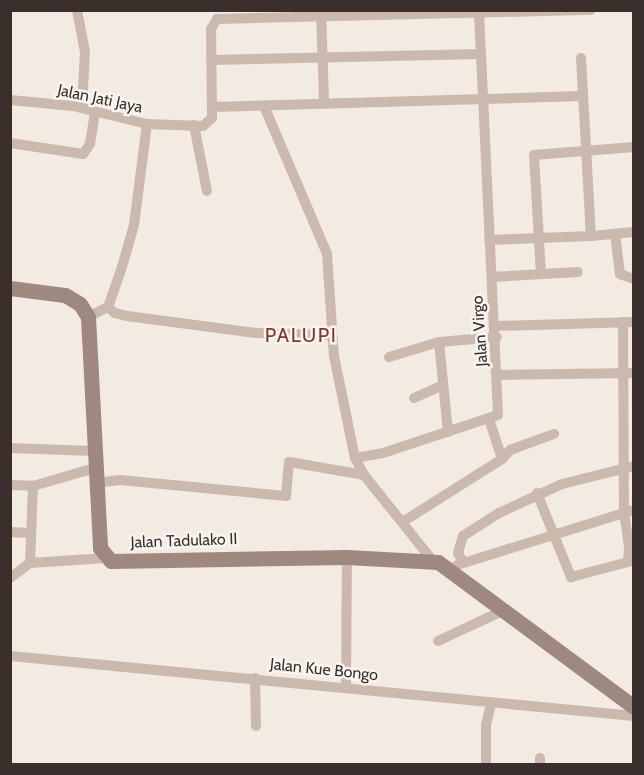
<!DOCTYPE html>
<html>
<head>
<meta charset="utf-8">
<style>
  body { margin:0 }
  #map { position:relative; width:644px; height:775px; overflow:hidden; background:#f3eae2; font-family:Cabin,sans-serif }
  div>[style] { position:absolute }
  .street>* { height:10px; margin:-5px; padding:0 5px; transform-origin:5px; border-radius:5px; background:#cbb9ae }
  .secondary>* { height:15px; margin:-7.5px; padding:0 7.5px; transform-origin:7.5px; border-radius:7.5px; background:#9e887f }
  span { translate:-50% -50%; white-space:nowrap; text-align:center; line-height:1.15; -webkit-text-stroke:5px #faf4ef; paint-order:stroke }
  .street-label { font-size:16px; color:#3a2f2c }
  .quarter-label { font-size:20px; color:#843829; letter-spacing:1.5px }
  .frame { position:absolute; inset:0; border:12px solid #3a2f2c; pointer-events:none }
</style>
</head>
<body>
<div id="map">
  <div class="street">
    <i style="left:77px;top:10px;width:43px;rotate:79.2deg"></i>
    <i style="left:85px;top:52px;width:56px;rotate:93.1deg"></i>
    <i style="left:321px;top:10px;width:91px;rotate:88.1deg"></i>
    <i style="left:581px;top:58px;width:178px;rotate:86.8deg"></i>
    <i style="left:591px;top:236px;width:43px;rotate:-5.3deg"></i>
    <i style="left:212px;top:60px;width:269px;rotate:-1.3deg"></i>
    <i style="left:10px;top:100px;width:63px;rotate:5.4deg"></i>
    <i style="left:73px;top:106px;width:76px;rotate:13.7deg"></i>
    <i style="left:264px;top:106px;width:161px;rotate:66.9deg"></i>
    <i style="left:327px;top:254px;width:102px;rotate:86.1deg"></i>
    <i style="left:334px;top:356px;width:104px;rotate:78.4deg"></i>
    <i style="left:355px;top:458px;width:19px;rotate:62deg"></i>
    <i style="left:364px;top:475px;width:110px;rotate:51.3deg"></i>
    <i style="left:212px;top:107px;width:369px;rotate:-1.7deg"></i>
    <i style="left:194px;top:125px;width:67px;rotate:78.9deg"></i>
    <i style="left:10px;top:143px;width:74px;rotate:8.6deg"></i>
    <i style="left:83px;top:154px;width:12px;rotate:-55deg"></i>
    <i style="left:90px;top:144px;width:32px;rotate:-81deg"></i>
    <i style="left:615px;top:234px;width:40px;rotate:82.9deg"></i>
    <i style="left:620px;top:274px;width:15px;rotate:20deg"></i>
    <i style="left:489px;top:240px;width:102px;rotate:-2.2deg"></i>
    <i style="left:541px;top:274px;width:119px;rotate:-93.4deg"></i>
    <i style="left:534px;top:155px;width:100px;rotate:-4.6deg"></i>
    <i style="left:492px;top:277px;width:86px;rotate:-3.3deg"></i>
    <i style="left:108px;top:307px;width:9px;rotate:41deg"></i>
    <i style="left:115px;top:313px;width:12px;rotate:14deg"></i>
    <i style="left:127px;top:316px;width:130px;rotate:7.5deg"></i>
    <i style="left:256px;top:333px;width:76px;rotate:1.5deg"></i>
    <i style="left:88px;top:317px;width:22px;rotate:-27deg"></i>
    <i style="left:108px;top:307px;width:42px;rotate:-70.7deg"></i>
    <i style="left:122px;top:267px;width:44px;rotate:-74.1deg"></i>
    <i style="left:134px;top:225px;width:102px;rotate:-82.7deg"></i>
    <i style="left:147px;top:124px;width:56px;rotate:2deg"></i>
    <i style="left:203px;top:126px;width:12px;rotate:-42deg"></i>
    <i style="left:212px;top:118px;width:89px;rotate:-90.6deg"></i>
    <i style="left:211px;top:29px;width:12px;rotate:-59deg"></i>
    <i style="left:217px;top:19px;width:374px;rotate:-1.4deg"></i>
    <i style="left:623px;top:322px;width:189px;rotate:89.7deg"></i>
    <i style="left:624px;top:511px;width:37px;rotate:82deg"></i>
    <i style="left:629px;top:548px;width:5px"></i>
    <i style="left:496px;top:326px;width:138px;rotate:-1.7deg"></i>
    <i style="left:389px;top:357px;width:52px;rotate:-16.7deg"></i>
    <i style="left:498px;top:375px;width:136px;rotate:-0.8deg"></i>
    <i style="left:414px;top:398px;width:32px;rotate:-24deg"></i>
    <i style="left:489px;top:419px;width:42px;rotate:72deg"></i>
    <i style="left:502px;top:459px;width:12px;rotate:-48deg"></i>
    <i style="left:510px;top:450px;width:47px;rotate:-20deg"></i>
    <i style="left:448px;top:432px;width:90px;rotate:-95.7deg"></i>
    <i style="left:439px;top:342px;width:58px;rotate:-4.9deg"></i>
    <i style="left:10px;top:448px;width:84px;rotate:2deg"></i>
    <i style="left:355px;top:458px;width:28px;rotate:-10deg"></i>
    <i style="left:383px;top:453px;width:121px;rotate:-18.3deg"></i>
    <i style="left:498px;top:415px;width:405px;rotate:-92.7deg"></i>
    <i style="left:96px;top:483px;width:24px;rotate:-7deg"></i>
    <i style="left:120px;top:480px;width:167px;rotate:5.5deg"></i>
    <i style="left:286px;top:496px;width:34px;rotate:-85deg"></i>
    <i style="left:289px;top:462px;width:76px;rotate:9.8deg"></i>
    <i style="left:10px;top:485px;width:23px;rotate:2deg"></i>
    <i style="left:33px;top:486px;width:77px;rotate:92.2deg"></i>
    <i style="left:33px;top:486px;width:65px;rotate:-16.2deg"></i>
    <i style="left:537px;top:493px;width:91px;rotate:68deg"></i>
    <i style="left:571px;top:577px;width:59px;rotate:-14.7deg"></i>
    <i style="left:628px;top:562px;width:14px;rotate:-86deg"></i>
    <i style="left:404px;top:521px;width:116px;rotate:-32.3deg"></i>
    <i style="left:10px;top:532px;width:19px;rotate:3deg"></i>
    <i style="left:463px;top:562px;width:10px;rotate:-119deg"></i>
    <i style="left:458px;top:553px;width:18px;rotate:-74deg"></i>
    <i style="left:463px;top:536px;width:43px;rotate:-32.6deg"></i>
    <i style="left:499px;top:513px;width:69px;rotate:-24.7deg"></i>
    <i style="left:562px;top:484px;width:74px;rotate:-14deg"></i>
    <i style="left:457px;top:565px;width:185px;rotate:-17.3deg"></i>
    <i style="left:10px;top:578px;width:25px;rotate:-37deg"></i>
    <i style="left:30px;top:563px;width:76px;rotate:-3.8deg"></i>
    <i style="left:438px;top:641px;width:71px;rotate:-25.1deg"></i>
    <i style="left:10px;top:656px;width:627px;rotate:5.49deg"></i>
    <i style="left:255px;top:678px;width:48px;rotate:88.8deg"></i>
    <i style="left:346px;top:688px;width:131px;rotate:-89.6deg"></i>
    <i style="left:486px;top:764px;width:39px;rotate:-90deg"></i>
    <i style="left:486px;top:725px;width:23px;rotate:-77deg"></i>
    <i style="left:540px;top:764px;width:6px;rotate:-90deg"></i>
  </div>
  <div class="secondary">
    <i style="left:10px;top:288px;width:55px;rotate:7.3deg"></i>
    <i style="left:65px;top:295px;width:17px;rotate:31deg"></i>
    <i style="left:80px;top:304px;width:15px;rotate:58deg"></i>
    <i style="left:88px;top:317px;width:231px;rotate:87deg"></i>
    <i style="left:100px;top:548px;width:17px;rotate:50deg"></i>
    <i style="left:111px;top:561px;width:236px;rotate:-1deg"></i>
    <i style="left:347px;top:557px;width:91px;rotate:3.1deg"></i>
    <i style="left:438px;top:562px;width:244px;rotate:36.5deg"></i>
  </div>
  <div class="street-label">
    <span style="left:100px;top:99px;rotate:12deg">Jalan Jati Jaya</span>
    <span style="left:480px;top:331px;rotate:-94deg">Jalan Virgo</span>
    <span style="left:184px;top:541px;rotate:-2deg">Jalan Tadulako II</span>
    <span style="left:324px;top:670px;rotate:6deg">Jalan Kue Bongo</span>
  </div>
  <div class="quarter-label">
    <span style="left:301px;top:335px">PALUPI</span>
  </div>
  <div class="frame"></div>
</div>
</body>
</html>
